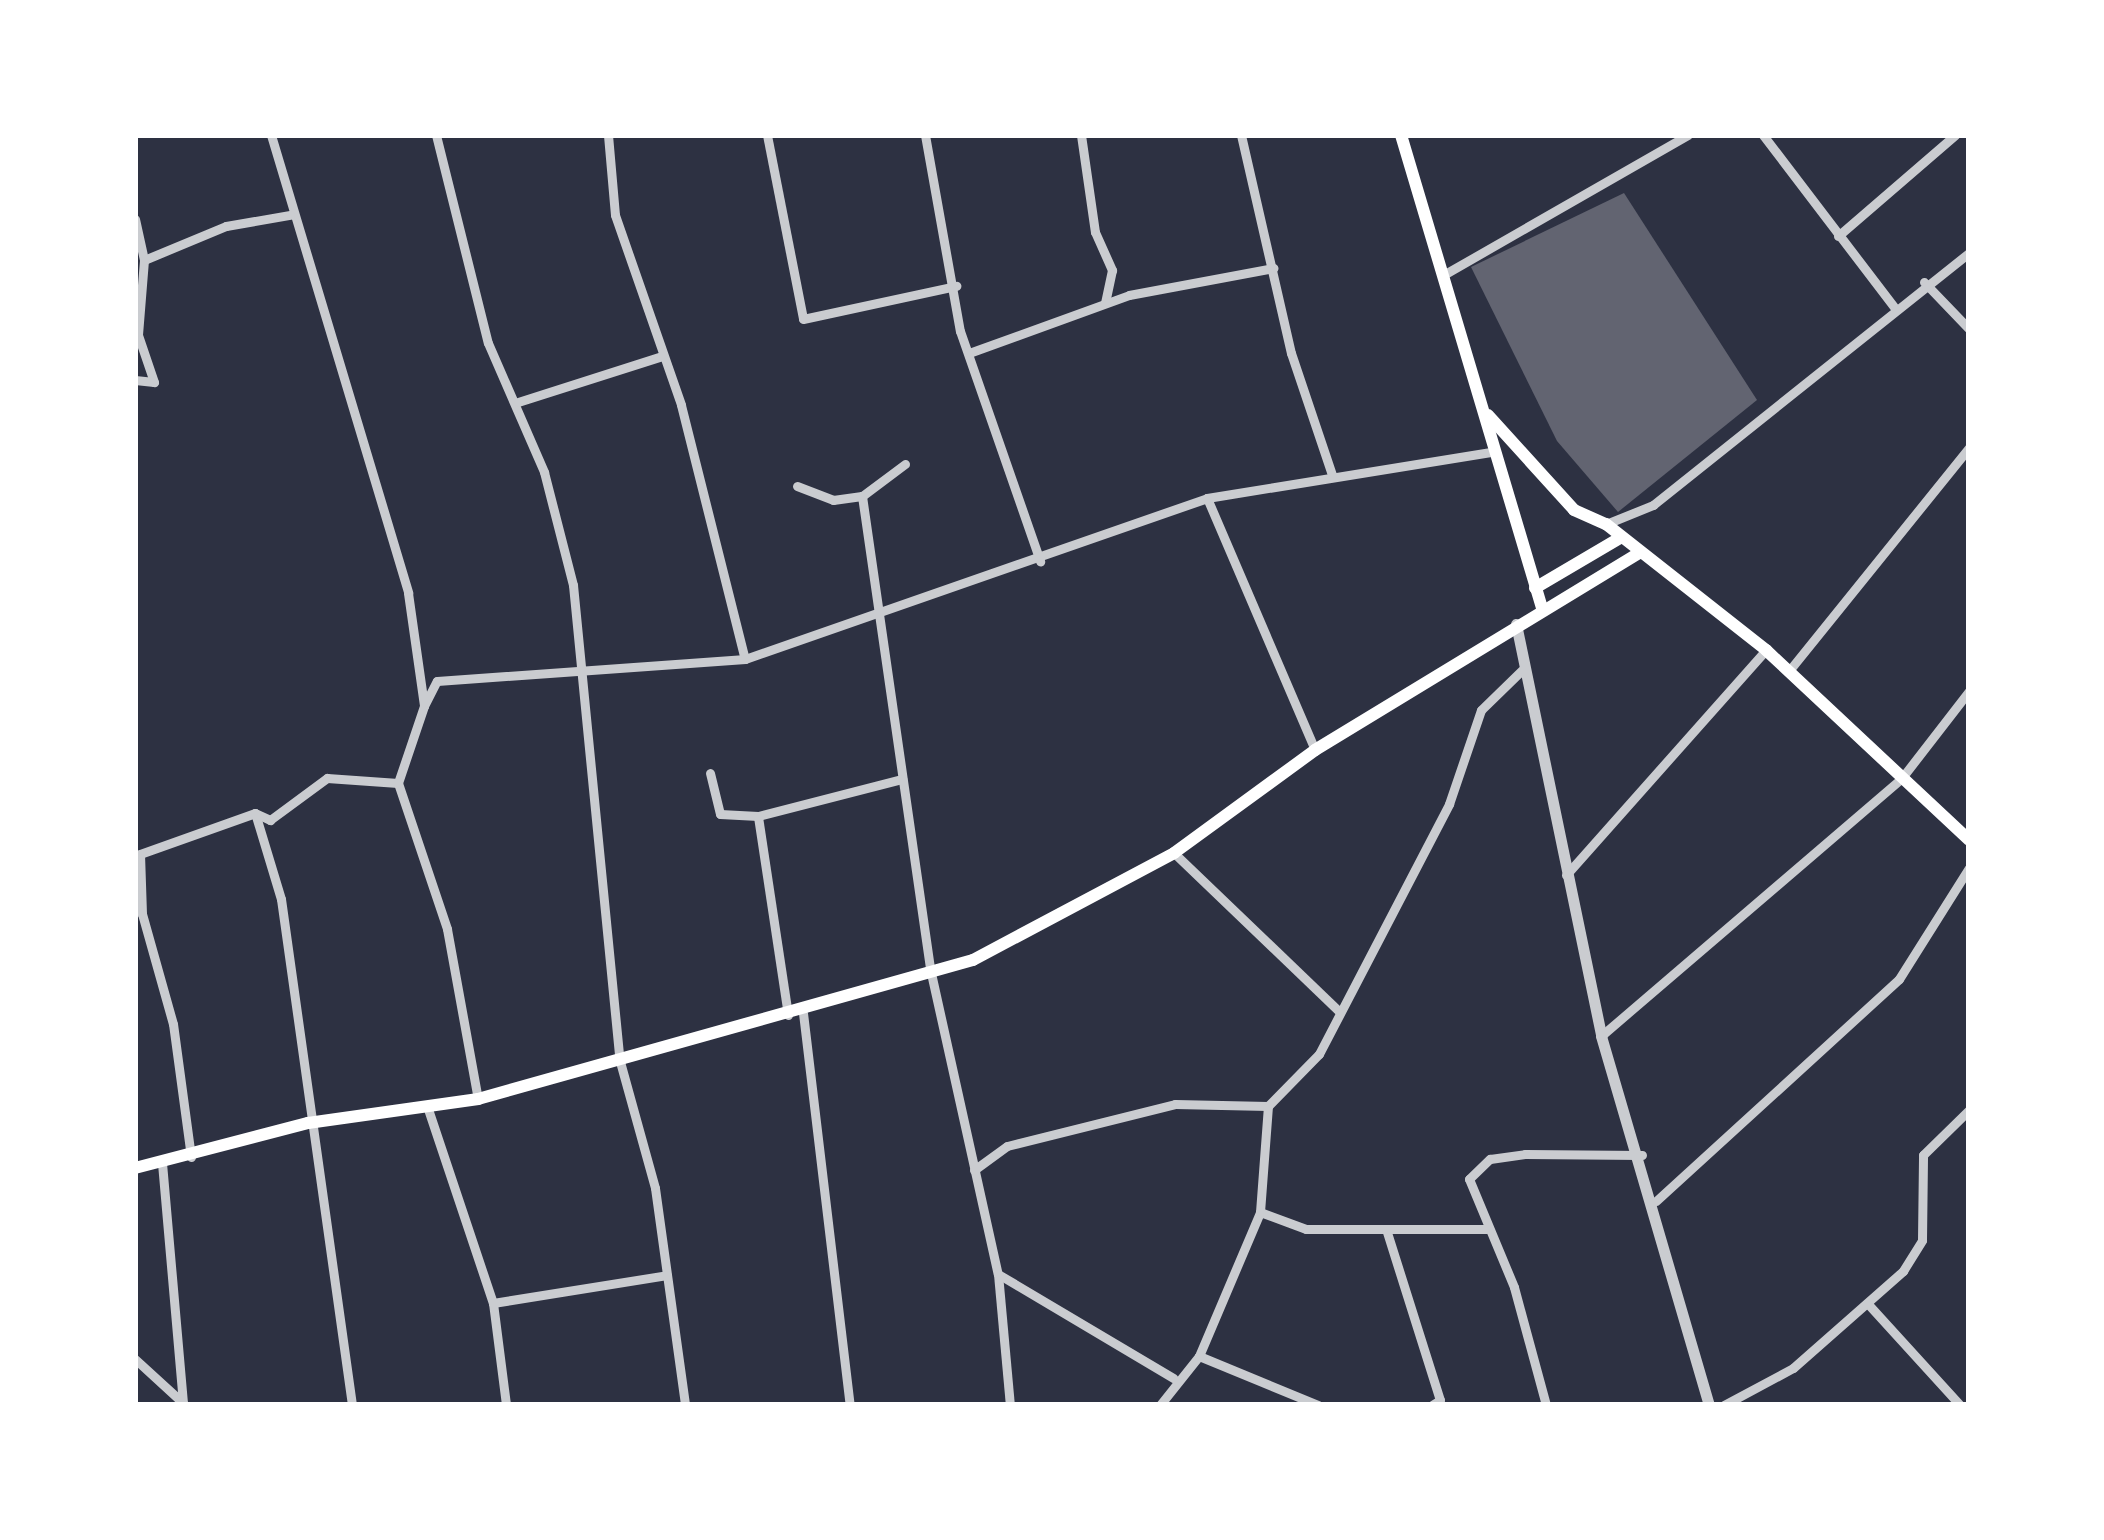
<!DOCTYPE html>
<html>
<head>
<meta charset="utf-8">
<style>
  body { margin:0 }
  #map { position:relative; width:2104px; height:1540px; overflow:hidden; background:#2d3142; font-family:"Zilla Slab",serif }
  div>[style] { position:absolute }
  .building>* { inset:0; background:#626471 }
  .minor>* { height:9px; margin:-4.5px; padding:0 4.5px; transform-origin:4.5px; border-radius:4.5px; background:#caccd0 }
  .tertiary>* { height:11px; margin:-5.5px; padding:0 5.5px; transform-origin:5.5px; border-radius:5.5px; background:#caccd0 }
  .secondary>* { height:12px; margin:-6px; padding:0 6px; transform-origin:6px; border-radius:6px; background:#fff }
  span { translate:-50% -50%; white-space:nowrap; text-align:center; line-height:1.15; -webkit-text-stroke:9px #fff; paint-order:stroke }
  .frame { position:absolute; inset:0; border:138px solid #fff; pointer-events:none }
</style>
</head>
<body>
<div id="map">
  <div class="building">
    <i style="clip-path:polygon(1624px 193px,1757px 400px,1618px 512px,1557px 441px,1471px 267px)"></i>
  </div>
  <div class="minor">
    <i style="left:271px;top:135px;width:478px;rotate:73.3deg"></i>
    <i style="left:408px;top:593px;width:114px;rotate:81.9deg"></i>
    <i style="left:424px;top:706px;width:81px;rotate:108.7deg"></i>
    <i style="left:398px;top:783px;width:154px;rotate:71.4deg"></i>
    <i style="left:447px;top:929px;width:173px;rotate:79.7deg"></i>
    <i style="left:436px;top:135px;width:214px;rotate:76deg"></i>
    <i style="left:488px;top:343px;width:141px;rotate:66.5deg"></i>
    <i style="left:544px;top:472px;width:117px;rotate:75.6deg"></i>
    <i style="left:573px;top:585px;width:475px;rotate:84.4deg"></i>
    <i style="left:619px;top:1058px;width:135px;rotate:74.5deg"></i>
    <i style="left:655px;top:1188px;width:219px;rotate:82.1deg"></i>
    <i style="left:608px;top:135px;width:80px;rotate:85deg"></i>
    <i style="left:615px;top:215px;width:201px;rotate:70.8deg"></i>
    <i style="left:681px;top:405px;width:262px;rotate:75.9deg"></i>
    <i style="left:767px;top:135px;width:187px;rotate:78.9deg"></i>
    <i style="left:803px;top:319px;width:157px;rotate:-12.2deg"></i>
    <i style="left:925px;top:135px;width:199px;rotate:79.9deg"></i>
    <i style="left:960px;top:331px;width:244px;rotate:70.8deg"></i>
    <i style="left:1081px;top:135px;width:98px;rotate:81.8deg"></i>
    <i style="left:1095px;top:232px;width:42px;rotate:65.9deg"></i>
    <i style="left:1112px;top:270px;width:33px;rotate:102deg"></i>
    <i style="left:1241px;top:135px;width:224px;rotate:77.1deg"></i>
    <i style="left:1291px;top:353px;width:129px;rotate:71.4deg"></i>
    <i style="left:1763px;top:135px;width:216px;rotate:52.7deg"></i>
    <i style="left:135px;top:219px;width:42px;rotate:77.6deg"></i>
    <i style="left:144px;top:260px;width:75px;rotate:94.6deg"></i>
    <i style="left:138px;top:335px;width:50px;rotate:71.2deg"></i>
    <i style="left:1838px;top:236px;width:155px;rotate:-40.8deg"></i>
    <i style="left:144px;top:260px;width:89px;rotate:-22.5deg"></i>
    <i style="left:226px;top:226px;width:65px;rotate:-9.8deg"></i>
    <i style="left:1445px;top:274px;width:280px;rotate:-29.8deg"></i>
    <i style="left:1924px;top:282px;width:65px;rotate:46.2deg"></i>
    <i style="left:969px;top:353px;width:170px;rotate:-19.9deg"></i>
    <i style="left:1129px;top:295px;width:147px;rotate:-10.6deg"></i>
    <i style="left:135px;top:380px;width:19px;rotate:6deg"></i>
    <i style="left:518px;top:402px;width:151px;rotate:-17.7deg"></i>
    <i style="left:905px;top:464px;width:54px;rotate:143.3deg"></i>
    <i style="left:862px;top:496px;width:482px;rotate:81.8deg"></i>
    <i style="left:931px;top:973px;width:308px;rotate:77.5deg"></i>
    <i style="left:998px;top:1274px;width:132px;rotate:84.8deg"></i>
    <i style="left:797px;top:486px;width:39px;rotate:21deg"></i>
    <i style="left:833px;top:500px;width:29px;rotate:-8deg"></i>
    <i style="left:1207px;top:498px;width:274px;rotate:66.8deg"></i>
    <i style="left:1606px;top:524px;width:51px;rotate:-22deg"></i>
    <i style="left:1653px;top:505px;width:404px;rotate:-38.6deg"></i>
    <i style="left:1788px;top:672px;width:288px;rotate:-51.1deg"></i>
    <i style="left:424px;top:706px;width:28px;rotate:-63deg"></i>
    <i style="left:437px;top:681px;width:309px;rotate:-4.1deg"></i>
    <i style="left:745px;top:659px;width:489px;rotate:-19.2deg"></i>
    <i style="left:1207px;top:498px;width:289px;rotate:-9.2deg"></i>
    <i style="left:710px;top:773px;width:42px;rotate:76.3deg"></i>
    <i style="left:720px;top:814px;width:38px;rotate:3deg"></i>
    <i style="left:255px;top:813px;width:90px;rotate:73.2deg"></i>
    <i style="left:281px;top:899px;width:511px;rotate:82.01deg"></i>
    <i style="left:1174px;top:853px;width:230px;rotate:43.8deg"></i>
    <i style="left:1566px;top:875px;width:301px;rotate:-48.4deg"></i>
    <i style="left:803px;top:1013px;width:395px;rotate:83.2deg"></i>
    <i style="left:788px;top:1015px;width:201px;rotate:-98.6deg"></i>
    <i style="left:758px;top:816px;width:149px;rotate:-14.4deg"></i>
    <i style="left:1601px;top:1036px;width:395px;rotate:-40.6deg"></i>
    <i style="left:1901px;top:779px;width:111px;rotate:-52.3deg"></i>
    <i style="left:427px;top:1106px;width:208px;rotate:71.5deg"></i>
    <i style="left:493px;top:1303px;width:103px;rotate:82.7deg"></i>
    <i style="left:191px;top:1157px;width:134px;rotate:-97.7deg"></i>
    <i style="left:173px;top:1024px;width:114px;rotate:-105.7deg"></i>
    <i style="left:142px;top:914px;width:60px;rotate:-91.9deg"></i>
    <i style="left:140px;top:854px;width:122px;rotate:-19.6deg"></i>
    <i style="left:255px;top:813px;width:17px;rotate:25deg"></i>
    <i style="left:270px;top:820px;width:71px;rotate:-36.4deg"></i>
    <i style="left:327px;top:778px;width:71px;rotate:4deg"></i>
    <i style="left:162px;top:1163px;width:243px;rotate:85deg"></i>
    <i style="left:974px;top:1170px;width:41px;rotate:-36deg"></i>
    <i style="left:1007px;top:1146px;width:173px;rotate:-14deg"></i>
    <i style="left:1175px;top:1104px;width:93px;rotate:1.2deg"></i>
    <i style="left:1656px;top:1201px;width:329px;rotate:-42.4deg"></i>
    <i style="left:1899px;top:979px;width:131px;rotate:-57.8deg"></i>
    <i style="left:1260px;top:1212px;width:49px;rotate:20.3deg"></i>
    <i style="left:1306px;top:1229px;width:180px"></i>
    <i style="left:1386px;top:1229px;width:179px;rotate:72.5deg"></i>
    <i style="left:1440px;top:1400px;width:9px;rotate:148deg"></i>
    <i style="left:998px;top:1274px;width:204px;rotate:30.7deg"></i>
    <i style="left:493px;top:1303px;width:176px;rotate:-9.1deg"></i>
    <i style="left:1868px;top:1304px;width:137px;rotate:47.7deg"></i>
    <i style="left:1199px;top:1356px;width:129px;rotate:22.4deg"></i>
    <i style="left:135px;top:1359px;width:65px;rotate:42.5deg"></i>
    <i style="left:1160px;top:1405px;width:63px;rotate:-51.5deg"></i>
    <i style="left:1199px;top:1356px;width:156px;rotate:-67deg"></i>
    <i style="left:1260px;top:1212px;width:106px;rotate:-85.7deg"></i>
    <i style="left:1268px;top:1106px;width:73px;rotate:-45.6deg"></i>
    <i style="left:1319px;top:1054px;width:282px;rotate:-62.5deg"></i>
    <i style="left:1449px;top:804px;width:99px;rotate:-71.2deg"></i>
    <i style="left:1481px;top:710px;width:57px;rotate:-44.3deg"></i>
    <i style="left:1546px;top:1405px;width:122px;rotate:-105.2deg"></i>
    <i style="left:1514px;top:1287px;width:117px;rotate:-112.6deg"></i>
    <i style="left:1469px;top:1179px;width:29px;rotate:-44deg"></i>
    <i style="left:1490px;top:1159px;width:35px;rotate:-8deg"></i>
    <i style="left:1525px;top:1154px;width:117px;rotate:0.5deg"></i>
    <i style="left:1724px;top:1405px;width:78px;rotate:-28.2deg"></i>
    <i style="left:1793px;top:1368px;width:147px;rotate:-41.4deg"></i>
    <i style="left:1903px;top:1271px;width:36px;rotate:-58deg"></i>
    <i style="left:1922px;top:1240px;width:85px;rotate:-89.3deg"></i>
    <i style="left:1923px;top:1155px;width:64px;rotate:-44.4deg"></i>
  </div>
  <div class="tertiary">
    <i style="left:1516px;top:624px;width:421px;rotate:78.3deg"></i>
    <i style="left:1601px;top:1036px;width:384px;rotate:73.7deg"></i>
  </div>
  <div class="secondary">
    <i style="left:1401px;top:135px;width:495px;rotate:73.4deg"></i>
    <i style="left:1488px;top:415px;width:128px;rotate:47.8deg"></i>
    <i style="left:1574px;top:510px;width:35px;rotate:24deg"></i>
    <i style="left:1606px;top:524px;width:204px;rotate:38.2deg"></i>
    <i style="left:1766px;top:650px;width:278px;rotate:43.1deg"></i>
    <i style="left:1535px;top:588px;width:99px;rotate:-30.5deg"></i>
    <i style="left:135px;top:1168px;width:179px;rotate:-14.6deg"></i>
    <i style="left:308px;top:1123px;width:172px;rotate:-8deg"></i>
    <i style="left:478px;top:1099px;width:514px;rotate:-15.69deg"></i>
    <i style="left:973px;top:960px;width:228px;rotate:-28deg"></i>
    <i style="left:1174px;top:853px;width:175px;rotate:-36.1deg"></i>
    <i style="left:1315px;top:750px;width:379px;rotate:-31.3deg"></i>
  </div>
  <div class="frame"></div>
</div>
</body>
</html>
